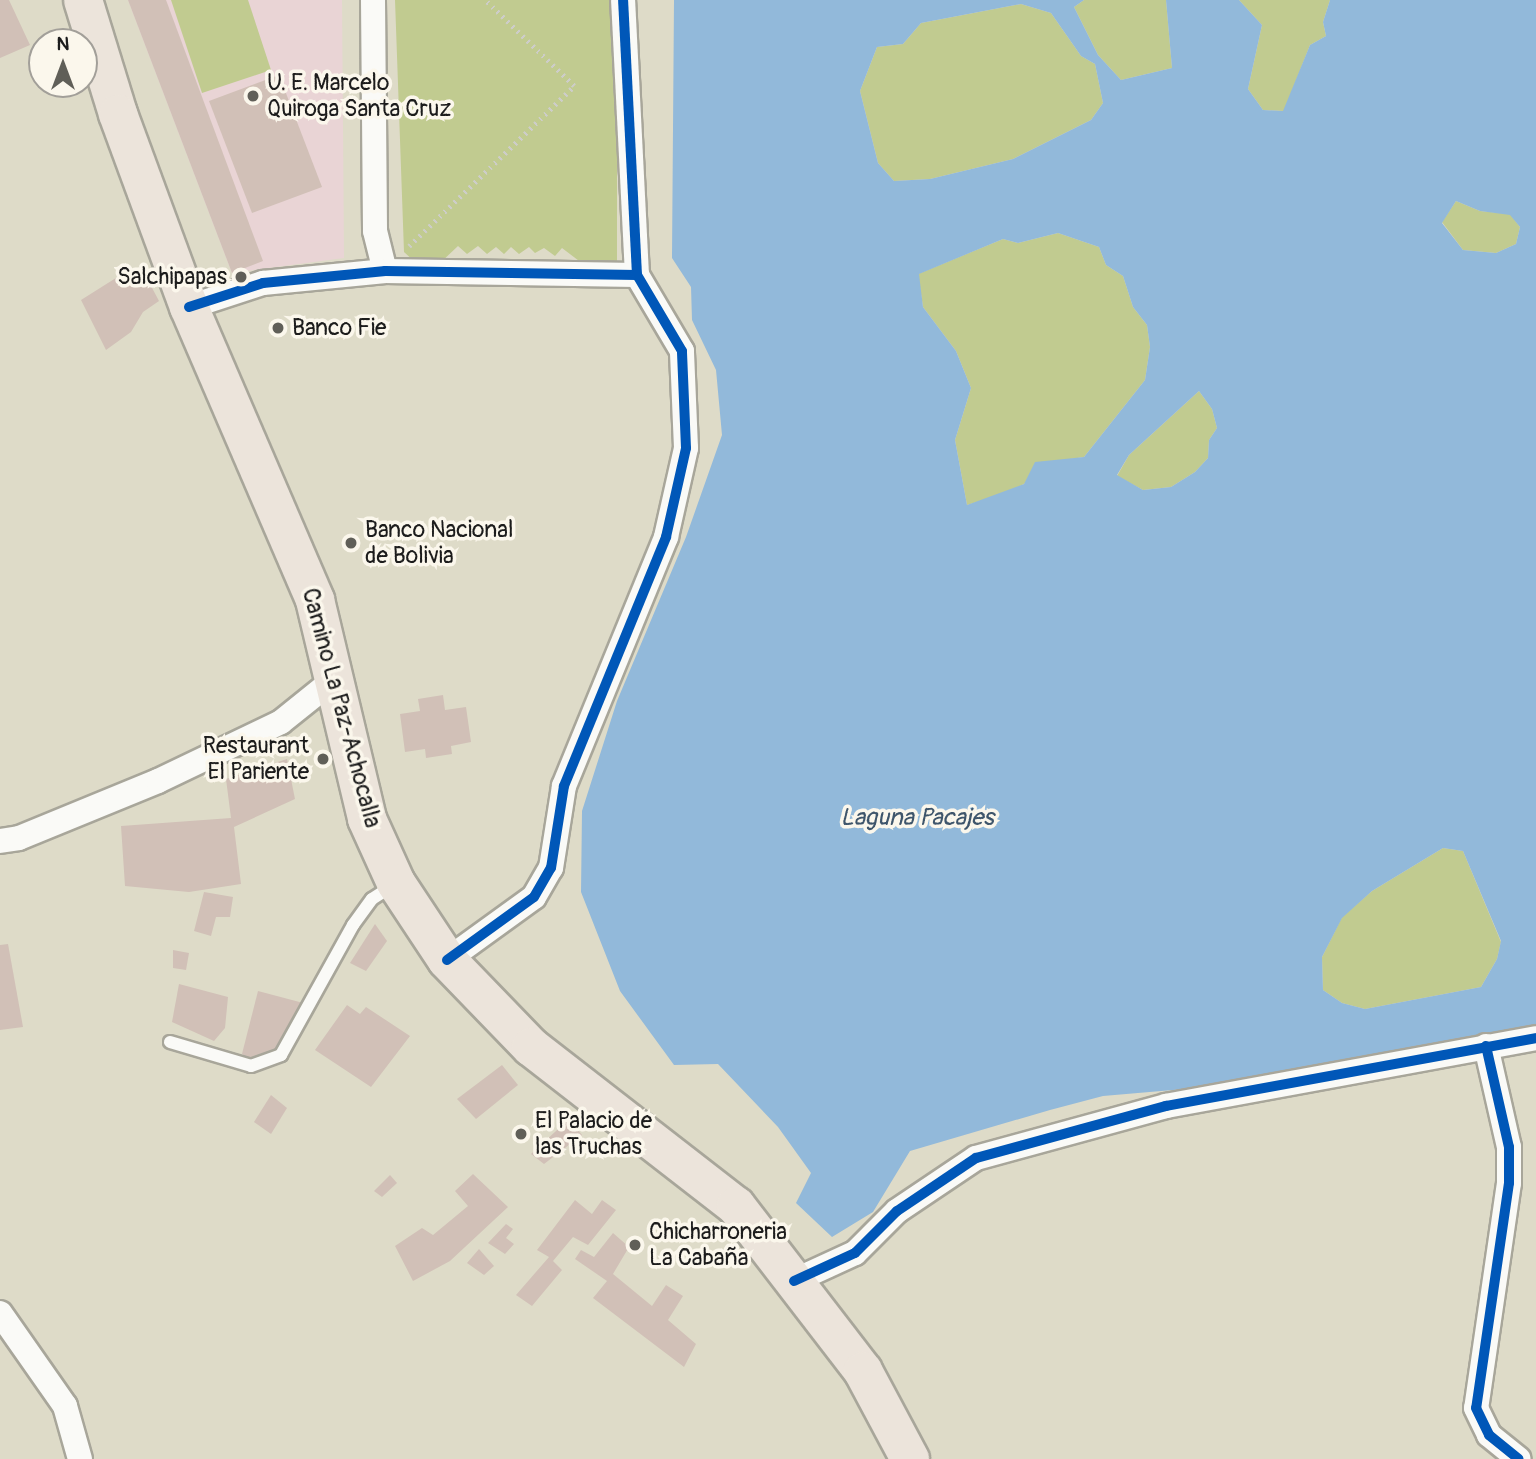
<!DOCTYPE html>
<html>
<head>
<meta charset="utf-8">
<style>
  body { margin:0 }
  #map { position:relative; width:1536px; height:1459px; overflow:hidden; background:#dedbc8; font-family:Pangolin,sans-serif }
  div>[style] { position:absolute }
  .built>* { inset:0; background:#e9d4d5 }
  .green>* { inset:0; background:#c1cb90 }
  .water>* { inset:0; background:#92b9da }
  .building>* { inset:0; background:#d1c0b7 }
  .path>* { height:4.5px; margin-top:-2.25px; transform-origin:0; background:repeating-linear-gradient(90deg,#cdcdc8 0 2px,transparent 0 7px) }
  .roads { filter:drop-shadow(2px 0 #a8a69a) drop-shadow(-2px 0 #a8a69a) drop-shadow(0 2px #a8a69a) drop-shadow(0 -2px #a8a69a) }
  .service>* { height:12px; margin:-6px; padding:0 6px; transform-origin:6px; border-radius:6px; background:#fafaf7 }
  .minor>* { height:24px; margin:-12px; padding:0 12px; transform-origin:12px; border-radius:12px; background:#fafaf7 }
  .primary>* { height:38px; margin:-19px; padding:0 19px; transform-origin:19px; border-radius:19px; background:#ece4db }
  .cycleway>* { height:10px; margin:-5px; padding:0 5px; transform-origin:5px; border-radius:5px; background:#0057b8 }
  .dots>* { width:19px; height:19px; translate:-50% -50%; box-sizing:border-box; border:4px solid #fbf7ec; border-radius:50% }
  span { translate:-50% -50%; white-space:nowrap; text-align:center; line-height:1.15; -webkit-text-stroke:7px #fbf7ec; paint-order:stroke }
  .poi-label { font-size:23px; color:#1c1c1c }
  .left { translate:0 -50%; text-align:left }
  .right { translate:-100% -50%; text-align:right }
  .street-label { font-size:23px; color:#1c1c1c }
  .water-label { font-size:24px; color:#3e556b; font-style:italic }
  .north { position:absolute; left:28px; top:28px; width:70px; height:70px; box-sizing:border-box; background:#fbf7ec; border:2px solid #a29f99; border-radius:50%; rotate:0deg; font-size:19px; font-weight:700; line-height:28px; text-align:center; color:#1c1c1c }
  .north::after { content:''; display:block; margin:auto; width:24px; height:32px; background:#605f58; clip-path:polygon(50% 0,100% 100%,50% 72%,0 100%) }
</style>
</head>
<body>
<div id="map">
  <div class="built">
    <i style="clip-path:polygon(128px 0,342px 0,344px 258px,232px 273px)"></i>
  </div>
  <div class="green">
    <i style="clip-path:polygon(171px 0,248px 0,271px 70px,202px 93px)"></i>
    <i style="clip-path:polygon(395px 0,617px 0,617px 266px,587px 267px,562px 248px,555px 256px,544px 248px,535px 253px,529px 247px,519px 254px,511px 247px,504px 254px,496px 247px,487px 254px,478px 246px,467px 254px,458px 246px,439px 264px,415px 262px,404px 252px)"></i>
    <i style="clip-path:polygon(1084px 0,1166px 0,1172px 68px,1121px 80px,1098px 55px,1074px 7px)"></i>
    <i style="clip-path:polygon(1239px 0,1330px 0,1323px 22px,1326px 36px,1310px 45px,1284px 111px,1263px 110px,1248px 89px,1262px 25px)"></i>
    <i style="clip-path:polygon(1021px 4px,1051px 13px,1081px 56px,1095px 64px,1103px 103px,1091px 120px,1013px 159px,930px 179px,894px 181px,878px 163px,860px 91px,877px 47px,903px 44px,921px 23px)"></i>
    <i style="clip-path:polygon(1456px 201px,1480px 211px,1510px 214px,1520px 227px,1516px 244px,1496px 253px,1463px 250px,1442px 222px)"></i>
    <i style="clip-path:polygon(1058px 233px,1099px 247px,1106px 265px,1123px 276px,1133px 307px,1147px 325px,1150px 347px,1145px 380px,1084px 457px,1064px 460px,1010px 492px,967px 505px,955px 440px,971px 388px,956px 351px,923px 307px,918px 274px,1003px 239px,1018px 243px)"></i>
    <i style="clip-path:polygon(1199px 391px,1212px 409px,1217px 428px,1209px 440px,1208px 458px,1195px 472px,1171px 487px,1143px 490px,1117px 476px,1129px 455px)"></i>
    <i style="clip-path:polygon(1443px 848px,1463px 851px,1501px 942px,1497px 959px,1481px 987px,1365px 1009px,1342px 1003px,1323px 990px,1322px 957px,1342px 917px,1372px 891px)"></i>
  </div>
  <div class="water">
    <i style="clip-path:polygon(evenodd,674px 0,1084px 0,1074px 7px,1098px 55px,1121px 80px,1172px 68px,1166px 0,1239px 0,1262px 25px,1248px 89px,1263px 110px,1283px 111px,1310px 45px,1326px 36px,1323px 22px,1330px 0,1536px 0,1536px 1034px,1309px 1066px,1279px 1081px,1103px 1096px,1050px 1110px,910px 1151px,873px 1212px,832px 1237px,796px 1203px,811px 1173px,778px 1127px,718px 1064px,674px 1065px,620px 991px,581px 892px,582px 811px,617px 701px,686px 537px,722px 435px,716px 370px,692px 320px,691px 287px,672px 258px,674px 0,1021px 4px,1051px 13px,1081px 56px,1095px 64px,1103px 103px,1091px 120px,1013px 159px,930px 179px,894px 181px,878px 163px,860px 91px,877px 47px,903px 44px,921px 23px,1021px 4px,674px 0,1456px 201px,1480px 211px,1510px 215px,1520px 227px,1516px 244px,1496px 253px,1463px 250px,1442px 223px,1456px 201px,674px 0,1058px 233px,1099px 247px,1106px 265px,1123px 276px,1133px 307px,1147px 325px,1150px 347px,1145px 380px,1084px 457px,1035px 462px,1024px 484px,967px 505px,955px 440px,971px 388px,956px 351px,923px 307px,919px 274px,1003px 239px,1018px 243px,1058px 233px,674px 0,1199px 391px,1212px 409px,1217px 428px,1209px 440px,1208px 458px,1195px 472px,1171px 487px,1143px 490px,1117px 475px,1129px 455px,1199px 391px,674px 0,1443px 848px,1463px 851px,1501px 941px,1497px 959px,1481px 987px,1365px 1009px,1342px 1003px,1323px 990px,1322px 957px,1342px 918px,1372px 891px,1443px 848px)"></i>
  </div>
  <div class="building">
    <i style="clip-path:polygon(0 0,9px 0,30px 45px,0 58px)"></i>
    <i style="clip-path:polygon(128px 0,166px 0,263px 261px,232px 273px)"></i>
    <i style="clip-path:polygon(279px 75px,322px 187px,252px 213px,209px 101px)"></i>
    <i style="clip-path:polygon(141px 267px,159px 301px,143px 312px,131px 332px,106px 350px,81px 300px,127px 271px,131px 275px)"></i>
    <i style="clip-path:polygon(443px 695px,445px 710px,466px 707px,471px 742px,451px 746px,452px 754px,426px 758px,425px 749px,405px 752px,400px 714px,420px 711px,418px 699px)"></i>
    <i style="clip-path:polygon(287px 759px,295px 799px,234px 827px,241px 884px,189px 892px,125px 886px,121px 826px,231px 818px,226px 779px)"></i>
    <i style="clip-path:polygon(204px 892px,233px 897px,230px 917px,216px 917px,211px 936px,194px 931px)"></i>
    <i style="clip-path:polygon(375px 924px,387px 941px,366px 971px,350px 963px)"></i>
    <i style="clip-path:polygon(8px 944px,23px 1027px,0 1030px,0 945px)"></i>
    <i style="clip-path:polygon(173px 950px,189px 953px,186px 970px,173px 968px)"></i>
    <i style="clip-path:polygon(179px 984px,228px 997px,225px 1028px,214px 1041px,172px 1022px)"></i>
    <i style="clip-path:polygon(258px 991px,307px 1004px,285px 1042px,270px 1056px,253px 1061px,242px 1054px)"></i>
    <i style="clip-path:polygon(347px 1005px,360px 1014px,366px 1007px,410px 1036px,371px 1087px,315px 1050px)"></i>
    <i style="clip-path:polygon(502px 1065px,518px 1085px,476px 1119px,457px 1099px)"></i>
    <i style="clip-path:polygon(271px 1095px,287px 1108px,271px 1134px,254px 1122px)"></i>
    <i style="clip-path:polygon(569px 1119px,582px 1135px,544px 1164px,531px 1154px)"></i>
    <i style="clip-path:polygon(473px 1174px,508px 1207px,450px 1261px,413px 1281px,395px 1246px,422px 1228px,433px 1235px,468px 1206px,455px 1191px)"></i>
    <i style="clip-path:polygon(390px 1175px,397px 1183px,382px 1197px,374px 1191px)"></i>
    <i style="clip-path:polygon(575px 1200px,592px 1214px,602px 1200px,616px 1210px,588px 1245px,573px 1237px,553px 1261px,562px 1270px,532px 1306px,516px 1295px,549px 1257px,537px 1250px)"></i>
    <i style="clip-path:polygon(506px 1224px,513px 1229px,506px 1238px,514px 1244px,505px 1254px,488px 1243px)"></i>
    <i style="clip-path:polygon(613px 1233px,629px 1247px,613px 1274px,652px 1306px,666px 1285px,683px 1296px,668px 1320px,696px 1344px,684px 1367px,593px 1298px,607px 1281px,575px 1259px,581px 1250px,594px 1257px)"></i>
    <i style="clip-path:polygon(479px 1249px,494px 1266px,484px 1275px,467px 1263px)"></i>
  </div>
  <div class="path">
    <i style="left:409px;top:246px;width:230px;rotate:-44.1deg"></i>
    <i style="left:574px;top:86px;width:124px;rotate:-136deg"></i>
  </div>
  <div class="roads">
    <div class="service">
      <i style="left:170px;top:1042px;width:84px;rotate:16.5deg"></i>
      <i style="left:251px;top:1066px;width:32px;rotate:-20deg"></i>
      <i style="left:281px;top:1055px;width:149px;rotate:-61deg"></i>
      <i style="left:353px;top:925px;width:32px;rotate:-54deg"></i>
      <i style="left:372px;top:899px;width:24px;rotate:-33deg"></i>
    </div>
    <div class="minor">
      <i style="left:373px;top:0;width:231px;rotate:89.5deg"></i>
      <i style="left:375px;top:231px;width:41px;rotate:76deg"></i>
      <i style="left:189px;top:307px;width:78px;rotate:-18deg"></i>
      <i style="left:263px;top:283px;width:123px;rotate:-5.6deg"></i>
      <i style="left:385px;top:271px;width:252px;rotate:0.9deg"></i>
      <i style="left:0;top:841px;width:19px;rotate:-9deg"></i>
      <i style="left:19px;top:838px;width:150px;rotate:-22.3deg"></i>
      <i style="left:158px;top:781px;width:136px;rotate:-25.6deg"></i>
      <i style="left:281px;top:722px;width:70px;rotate:-38.7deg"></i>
      <i style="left:447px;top:960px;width:107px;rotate:-35.9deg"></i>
      <i style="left:534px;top:897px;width:34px;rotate:-60deg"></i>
      <i style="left:551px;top:868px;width:83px;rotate:-81deg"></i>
      <i style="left:564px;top:786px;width:269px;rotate:-67.7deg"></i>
      <i style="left:666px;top:537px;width:91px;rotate:-77.3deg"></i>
      <i style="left:686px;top:448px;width:97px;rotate:-92.4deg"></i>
      <i style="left:682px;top:351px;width:88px;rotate:-120.6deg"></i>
      <i style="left:637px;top:275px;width:275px;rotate:-92.9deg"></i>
      <i style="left:1486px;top:1046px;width:104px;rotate:77.2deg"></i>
      <i style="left:1509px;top:1147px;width:36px;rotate:90deg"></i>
      <i style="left:1509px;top:1183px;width:227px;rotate:98.3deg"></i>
      <i style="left:1476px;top:1408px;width:30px;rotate:64deg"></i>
      <i style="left:1489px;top:1435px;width:38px;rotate:39deg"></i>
      <i style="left:794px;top:1281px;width:67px;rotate:-24.7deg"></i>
      <i style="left:855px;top:1253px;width:59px;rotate:-45deg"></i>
      <i style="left:897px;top:1211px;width:95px;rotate:-33.9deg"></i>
      <i style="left:976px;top:1158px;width:197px;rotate:-15.3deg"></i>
      <i style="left:1166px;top:1106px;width:376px;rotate:-10.4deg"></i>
      <i style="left:0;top:1313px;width:113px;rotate:55deg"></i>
      <i style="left:65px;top:1406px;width:55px;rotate:74.2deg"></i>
    </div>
    <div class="primary">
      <i style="left:83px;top:0;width:119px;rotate:72.9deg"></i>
      <i style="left:118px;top:114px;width:206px;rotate:69.8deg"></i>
      <i style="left:189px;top:307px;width:319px;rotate:66.7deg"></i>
      <i style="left:315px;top:600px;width:225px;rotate:76.6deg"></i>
      <i style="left:367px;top:819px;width:70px;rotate:65.6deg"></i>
      <i style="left:396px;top:883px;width:92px;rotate:56.5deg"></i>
      <i style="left:447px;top:960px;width:121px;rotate:46deg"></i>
      <i style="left:531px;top:1047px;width:259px;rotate:37.8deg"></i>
      <i style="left:736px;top:1206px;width:208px;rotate:52.4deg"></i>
      <i style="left:863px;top:1371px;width:100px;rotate:61.9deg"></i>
    </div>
  </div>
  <div class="cycleway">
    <i style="left:189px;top:307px;width:78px;rotate:-18deg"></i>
    <i style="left:263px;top:283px;width:123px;rotate:-5.6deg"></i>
    <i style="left:385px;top:271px;width:252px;rotate:0.9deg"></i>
    <i style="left:447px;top:960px;width:107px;rotate:-35.9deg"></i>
    <i style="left:534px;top:897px;width:34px;rotate:-60deg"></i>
    <i style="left:551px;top:868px;width:83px;rotate:-81deg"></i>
    <i style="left:564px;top:786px;width:269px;rotate:-67.7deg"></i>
    <i style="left:666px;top:537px;width:91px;rotate:-77.3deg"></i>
    <i style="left:686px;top:448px;width:97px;rotate:-92.4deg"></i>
    <i style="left:682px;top:351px;width:88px;rotate:-120.6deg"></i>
    <i style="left:637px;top:275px;width:275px;rotate:-92.9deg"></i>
    <i style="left:1486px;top:1046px;width:104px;rotate:77.2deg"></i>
    <i style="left:1509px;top:1147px;width:36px;rotate:90deg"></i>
    <i style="left:1509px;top:1183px;width:227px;rotate:98.3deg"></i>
    <i style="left:1476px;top:1408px;width:30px;rotate:64deg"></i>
    <i style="left:1489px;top:1435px;width:38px;rotate:39deg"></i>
    <i style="left:794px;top:1281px;width:67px;rotate:-24.7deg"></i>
    <i style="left:855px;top:1253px;width:59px;rotate:-45deg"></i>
    <i style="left:897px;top:1211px;width:95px;rotate:-33.9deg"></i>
    <i style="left:976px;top:1158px;width:197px;rotate:-15.3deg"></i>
    <i style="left:1166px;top:1106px;width:376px;rotate:-10.4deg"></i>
  </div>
  <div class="dots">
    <i style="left:253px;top:96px;background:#605f58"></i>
    <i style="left:241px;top:277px;background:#605f58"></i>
    <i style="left:278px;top:328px;background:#605f58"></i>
    <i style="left:351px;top:543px;background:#605f58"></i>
    <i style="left:323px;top:759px;background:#605f58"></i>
    <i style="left:521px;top:1134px;background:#605f58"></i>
    <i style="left:635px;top:1245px;background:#605f58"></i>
  </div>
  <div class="poi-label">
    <span class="left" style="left:267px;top:96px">U. E. Marcelo<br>Quiroga Santa Cruz</span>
    <span class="right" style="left:227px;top:277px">Salchipapas</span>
    <span class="left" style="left:292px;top:328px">Banco Fie</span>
    <span class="left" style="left:365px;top:543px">Banco Nacional<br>de Bolivia</span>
    <span class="right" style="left:309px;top:759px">Restaurant<br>El Pariente</span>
    <span class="left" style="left:535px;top:1134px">El Palacio de<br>las Truchas</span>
    <span class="left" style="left:649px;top:1245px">Chicharroneria<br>La Cabaña</span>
  </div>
  <div class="street-label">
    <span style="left:341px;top:708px;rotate:75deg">Camino La Paz-Achocalla</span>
  </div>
  <div class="water-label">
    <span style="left:917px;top:818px">Laguna Pacajes</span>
  </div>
  <div class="north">N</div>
</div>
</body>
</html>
